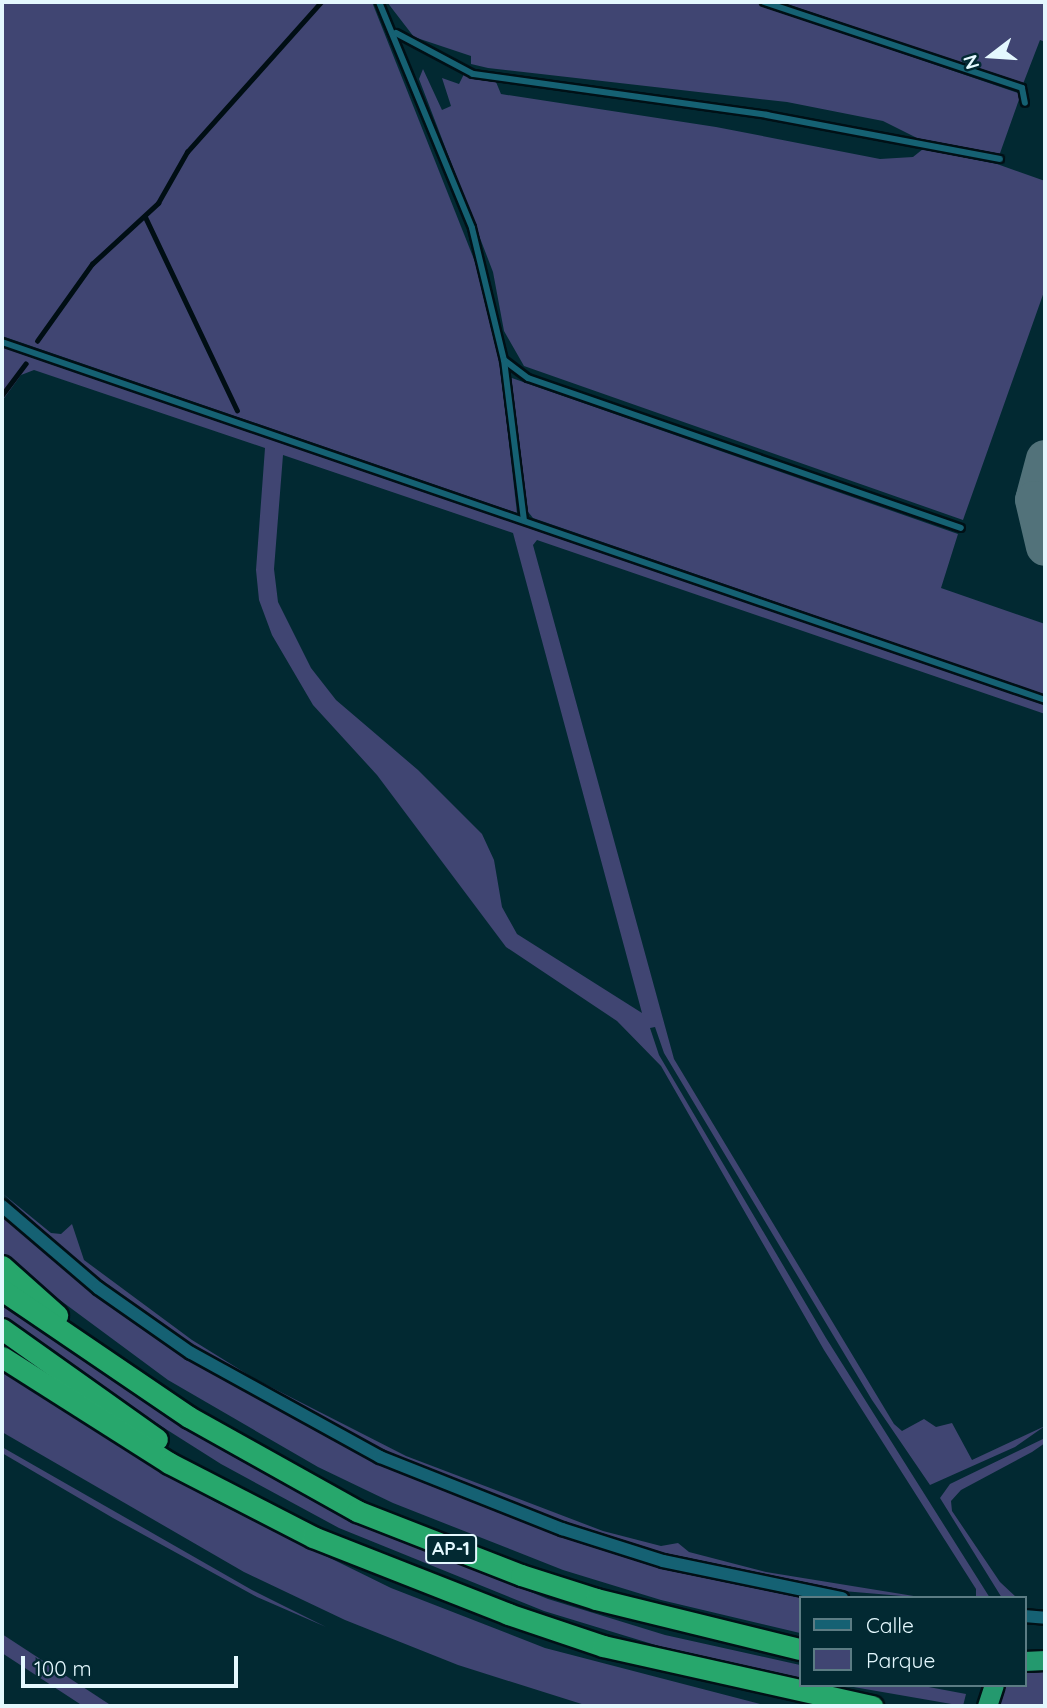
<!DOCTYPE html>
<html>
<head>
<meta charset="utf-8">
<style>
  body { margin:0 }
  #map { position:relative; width:1047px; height:1708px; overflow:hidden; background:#022932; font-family:Quicksand,sans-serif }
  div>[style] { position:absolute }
  .green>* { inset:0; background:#404572 }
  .stream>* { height:4.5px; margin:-2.25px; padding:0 2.25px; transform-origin:2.25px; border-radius:2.25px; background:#000e14 }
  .taxiway>* { height:38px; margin:-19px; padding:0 19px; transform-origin:19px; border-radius:19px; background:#52727a }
  .roads { filter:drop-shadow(2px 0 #001016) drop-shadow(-2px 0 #001016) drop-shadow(0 2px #001016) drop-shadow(0 -2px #001016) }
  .service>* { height:6px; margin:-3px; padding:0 3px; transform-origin:3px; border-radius:3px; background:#156173 }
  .minor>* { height:12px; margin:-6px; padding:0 6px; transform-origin:6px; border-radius:6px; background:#156173 }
  .trunk>* { height:19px; margin:-9.5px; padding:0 9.5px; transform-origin:9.5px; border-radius:9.5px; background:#24996e }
  .motorway>* { height:21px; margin:-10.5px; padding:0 10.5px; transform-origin:10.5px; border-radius:10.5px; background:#27a76c }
  span { translate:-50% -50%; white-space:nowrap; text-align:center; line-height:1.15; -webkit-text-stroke:5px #022932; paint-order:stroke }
  .shield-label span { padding:2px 5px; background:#022932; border:2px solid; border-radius:5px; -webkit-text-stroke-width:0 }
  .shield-label { font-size:19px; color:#e4f8fe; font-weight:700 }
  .frame { position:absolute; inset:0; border:4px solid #e4f8fe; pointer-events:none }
  .legend { position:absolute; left:799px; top:1596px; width:228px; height:91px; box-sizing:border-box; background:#022932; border:2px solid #5c7c84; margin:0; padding:9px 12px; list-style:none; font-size:21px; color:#e4f8fe }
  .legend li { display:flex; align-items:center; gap:14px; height:35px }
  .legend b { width:35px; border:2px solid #5c7c84 }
  .north { position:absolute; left:956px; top:21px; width:70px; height:70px; -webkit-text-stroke:5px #022932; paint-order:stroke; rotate:253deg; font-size:19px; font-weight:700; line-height:28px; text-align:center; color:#e4f8fe }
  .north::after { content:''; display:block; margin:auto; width:24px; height:32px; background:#e4f8fe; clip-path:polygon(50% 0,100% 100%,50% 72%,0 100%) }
  .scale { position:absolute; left:21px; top:1656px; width:217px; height:32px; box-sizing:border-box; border:4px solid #e4f8fe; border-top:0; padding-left:9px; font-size:21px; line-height:24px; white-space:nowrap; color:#e4f8fe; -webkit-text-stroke:5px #022932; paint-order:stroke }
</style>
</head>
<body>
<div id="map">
  <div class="green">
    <i style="clip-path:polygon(2px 2px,372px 2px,481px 277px,500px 364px,517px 513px,2px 336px)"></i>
    <i style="clip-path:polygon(387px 2px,752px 2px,1021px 94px,999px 156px,921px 140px,883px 121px,787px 102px,488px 68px,471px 64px,471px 56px,414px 37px)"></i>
    <i style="clip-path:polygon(781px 2px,1045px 2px,1045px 42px,1040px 40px,1023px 84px)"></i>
    <i style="clip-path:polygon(423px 69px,442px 110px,451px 106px,442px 78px,459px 84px,464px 74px,496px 82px,501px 94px,716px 127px,880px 159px,913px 157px,923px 149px,997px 164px,1045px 181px,1045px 289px,963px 520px,524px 366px,504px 331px,493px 272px,419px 79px)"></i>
    <i style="clip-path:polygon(evenodd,2px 345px,1045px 704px,1045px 714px,537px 540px,533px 545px,674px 1059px,894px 1424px,902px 1431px,924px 1419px,936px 1427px,952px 1423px,972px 1460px,1045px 1426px,1015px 1447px,930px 1485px,872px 1400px,664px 1053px,655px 1027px,650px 1028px,659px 1055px,826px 1338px,990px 1598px,976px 1598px,976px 1589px,824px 1350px,661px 1066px,617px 1021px,506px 947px,377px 775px,313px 705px,272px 635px,259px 600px,256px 570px,265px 448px,34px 370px,21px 375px,2px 401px,2px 345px,283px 455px,513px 533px,642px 1013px,517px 934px,502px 907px,494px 860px,482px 834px,418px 770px,336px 700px,311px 668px,278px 602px,274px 569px,283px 455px)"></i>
    <i style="clip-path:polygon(509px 377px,958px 534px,941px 588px,1045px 624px,1045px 695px,533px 518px,525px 508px)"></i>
    <i style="clip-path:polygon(2px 1193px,51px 1233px,61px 1234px,72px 1224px,84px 1260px,192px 1340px,255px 1379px,406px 1456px,603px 1531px,661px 1546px,678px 1543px,689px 1552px,766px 1572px,926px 1598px,831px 1590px,665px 1555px,484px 1495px,403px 1459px,332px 1426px,194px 1347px,98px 1280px)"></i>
    <i style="clip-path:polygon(2px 1215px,117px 1310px,187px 1358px,329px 1438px,407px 1476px,587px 1544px,683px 1571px,810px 1598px,800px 1598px,800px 1633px,661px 1600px,563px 1570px,393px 1503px,318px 1467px,168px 1380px,22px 1272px,2px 1253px)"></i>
    <i style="clip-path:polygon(2px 1300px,119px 1384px,227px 1453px,345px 1517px,548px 1599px,665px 1635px,800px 1665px,800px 1678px,662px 1647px,544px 1611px,339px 1528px,221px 1464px,112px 1395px,2px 1316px)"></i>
    <i style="clip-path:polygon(2px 1371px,214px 1501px,391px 1588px,545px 1648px,768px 1706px,588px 1706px,458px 1665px,345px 1620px,244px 1572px,2px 1432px)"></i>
    <i style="clip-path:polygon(1045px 1438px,1045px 1443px,1032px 1452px,961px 1490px,951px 1501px,952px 1511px,1000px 1582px,1017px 1598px,1002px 1598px,940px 1498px,950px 1484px)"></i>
    <i style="clip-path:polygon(2px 1447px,252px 1590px,326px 1627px,257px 1597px,113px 1518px,2px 1453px)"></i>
    <i style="clip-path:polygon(2px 1634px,112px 1706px,83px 1706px,2px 1653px)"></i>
    <i style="clip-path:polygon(1034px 1670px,1045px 1670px,1045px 1706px,996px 1706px,1005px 1685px,1024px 1685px,1024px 1672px)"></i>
    <i style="clip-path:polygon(842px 1685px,918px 1685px,966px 1694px,963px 1706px)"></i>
  </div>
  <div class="stream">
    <i style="left:145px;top:216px;width:215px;rotate:64.6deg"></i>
    <i style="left:37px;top:341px;width:95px;rotate:-54.5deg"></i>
    <i style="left:92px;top:264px;width:90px;rotate:-42.7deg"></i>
    <i style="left:158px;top:203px;width:59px;rotate:-60.4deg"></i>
    <i style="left:187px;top:152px;width:201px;rotate:-48.2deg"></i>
    <i style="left:2px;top:395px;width:39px;rotate:-53deg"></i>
  </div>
  <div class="taxiway">
    <i style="left:1045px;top:459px;width:42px;rotate:105deg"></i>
    <i style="left:1034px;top:500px;width:48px;rotate:76.8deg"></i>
  </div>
  <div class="roads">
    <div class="service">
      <i style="left:379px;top:2px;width:244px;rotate:67.6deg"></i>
      <i style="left:472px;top:228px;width:136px;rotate:76.4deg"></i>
      <i style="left:504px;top:360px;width:30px;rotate:37deg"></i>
      <i style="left:528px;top:378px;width:458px;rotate:19.1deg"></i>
      <i style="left:764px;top:2px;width:272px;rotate:18.4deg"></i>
      <i style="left:1022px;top:88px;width:15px;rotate:79deg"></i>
      <i style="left:396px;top:33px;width:87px;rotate:28deg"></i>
      <i style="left:473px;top:74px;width:297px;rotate:7.9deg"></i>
      <i style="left:767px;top:115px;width:237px;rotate:10.7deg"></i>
      <i style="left:2px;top:342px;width:1103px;rotate:18.94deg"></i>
      <i style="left:504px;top:360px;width:161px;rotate:82.9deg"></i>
    </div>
    <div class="minor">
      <i style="left:2px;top:1206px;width:126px;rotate:40.5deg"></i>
      <i style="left:98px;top:1288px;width:113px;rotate:35deg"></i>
      <i style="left:191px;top:1353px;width:216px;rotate:28.8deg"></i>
      <i style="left:380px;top:1457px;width:196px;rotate:21.6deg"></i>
      <i style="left:562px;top:1529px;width:106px;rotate:17.6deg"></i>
      <i style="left:663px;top:1561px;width:183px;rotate:11.7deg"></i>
      <i style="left:1024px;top:1616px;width:21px;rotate:5deg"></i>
    </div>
    <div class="trunk">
      <i style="left:1024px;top:1661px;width:21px;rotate:-3deg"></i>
      <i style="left:987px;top:1706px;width:22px;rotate:-72deg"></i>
    </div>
    <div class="motorway">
      <i style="left:2px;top:1266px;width:74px;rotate:41.7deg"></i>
      <i style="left:2px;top:1290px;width:226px;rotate:34.2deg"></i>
      <i style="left:189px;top:1417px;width:193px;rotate:29.2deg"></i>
      <i style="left:357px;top:1511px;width:176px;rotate:21.3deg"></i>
      <i style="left:521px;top:1575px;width:79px;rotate:17.7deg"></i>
      <i style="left:596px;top:1599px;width:210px;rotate:13.8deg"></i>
      <i style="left:2px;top:1329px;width:190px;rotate:35.4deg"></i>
      <i style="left:2px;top:1357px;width:198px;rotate:32.4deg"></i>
      <i style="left:169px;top:1463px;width:162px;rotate:27.2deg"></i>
      <i style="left:313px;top:1537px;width:210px;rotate:21.5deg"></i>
      <i style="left:508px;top:1614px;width:100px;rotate:18.6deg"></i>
      <i style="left:603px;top:1646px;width:276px;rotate:12.6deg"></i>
    </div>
  </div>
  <div class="shield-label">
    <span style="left:451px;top:1549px">AP-1</span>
  </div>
  <div class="frame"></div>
  <ul class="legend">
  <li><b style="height:9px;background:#156173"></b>Calle</li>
  <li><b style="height:19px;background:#404572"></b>Parque</li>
  </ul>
  <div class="north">N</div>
  <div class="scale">100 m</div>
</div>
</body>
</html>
